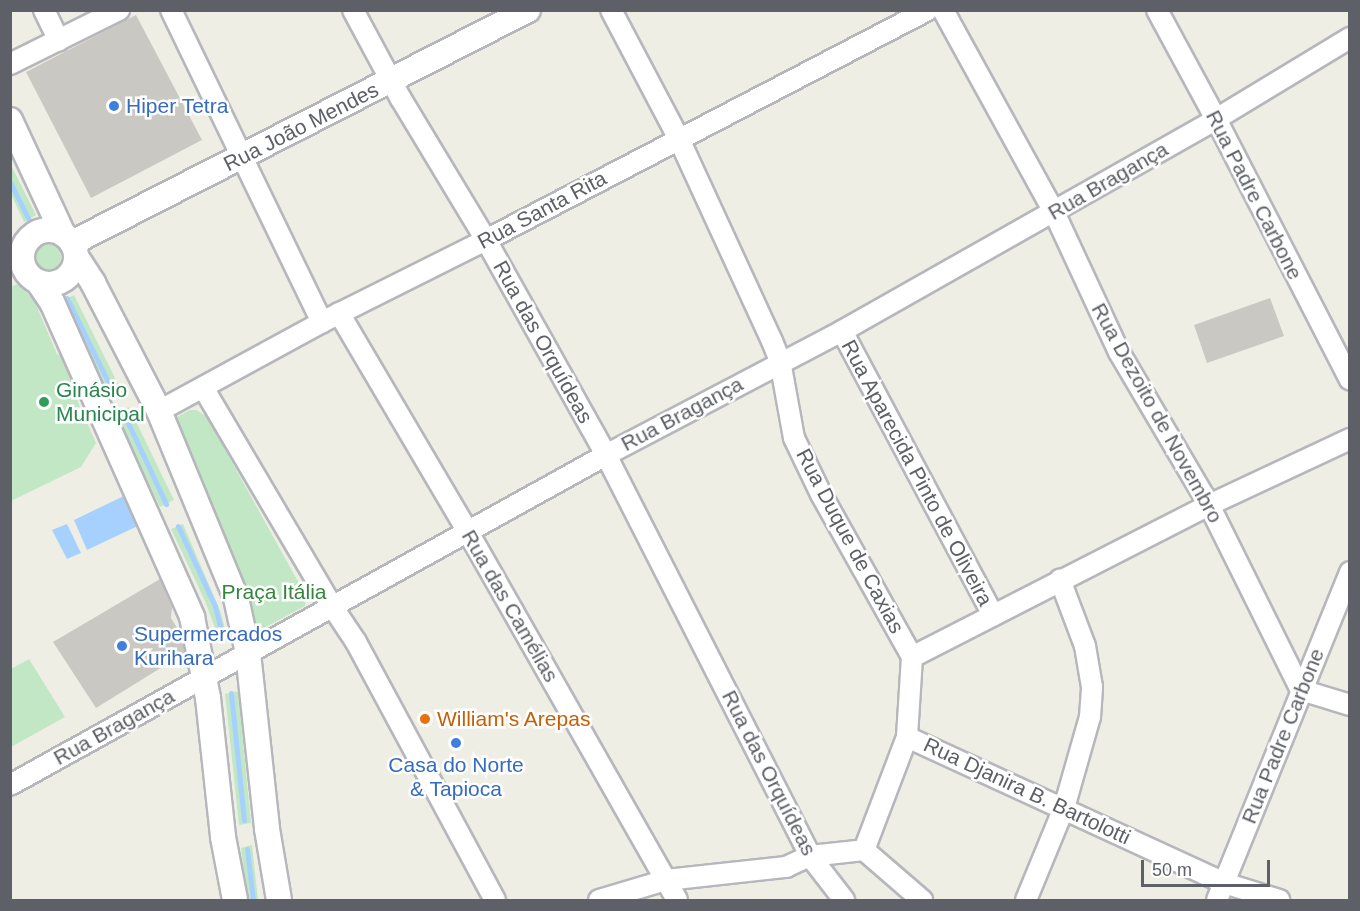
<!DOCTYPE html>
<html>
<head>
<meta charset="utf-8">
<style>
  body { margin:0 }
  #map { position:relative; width:1360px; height:911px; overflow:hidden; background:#efeee5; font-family:Helvetica,sans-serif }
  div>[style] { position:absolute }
  .green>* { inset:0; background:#c2e7c5 }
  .round { border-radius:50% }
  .water>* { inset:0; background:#a6d1ff }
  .stream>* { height:5px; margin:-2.5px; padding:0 2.5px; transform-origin:2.5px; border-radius:2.5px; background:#a6d1ff }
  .building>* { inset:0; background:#cac8c2 }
  .roads { filter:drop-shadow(2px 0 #b6b7bc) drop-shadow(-2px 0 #b6b7bc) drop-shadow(0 2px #b6b7bc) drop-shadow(0 -2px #b6b7bc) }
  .minor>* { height:20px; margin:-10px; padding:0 10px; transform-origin:10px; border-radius:10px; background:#fff }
  .tertiary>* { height:24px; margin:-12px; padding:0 12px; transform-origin:12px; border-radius:12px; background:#fff }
  .tertiary>.ring { margin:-12px; padding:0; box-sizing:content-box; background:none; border:24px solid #fff; border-radius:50% }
  .dots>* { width:16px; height:16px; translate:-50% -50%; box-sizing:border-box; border:3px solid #fff; border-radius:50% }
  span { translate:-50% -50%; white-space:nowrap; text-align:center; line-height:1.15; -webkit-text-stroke:5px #fff; paint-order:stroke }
  .shop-label { font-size:21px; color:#366cbe }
  .left { translate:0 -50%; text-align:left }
  .street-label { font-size:21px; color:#5d6066 }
  .leisure-label { font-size:21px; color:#27864d }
  .park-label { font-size:21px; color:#34863f }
  .food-label { font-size:21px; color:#c56008 }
  .frame { position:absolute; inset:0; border:12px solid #5d6066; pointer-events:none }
  .scale { position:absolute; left:1141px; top:860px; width:129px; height:27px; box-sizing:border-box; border:3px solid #5d6066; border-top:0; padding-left:8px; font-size:18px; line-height:21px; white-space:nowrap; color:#5d6066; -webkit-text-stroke:4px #fff; paint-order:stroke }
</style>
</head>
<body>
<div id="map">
  <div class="green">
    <i style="clip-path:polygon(11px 165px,36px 215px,24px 222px,11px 194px)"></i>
    <i class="round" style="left:33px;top:243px;width:28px;height:28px"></i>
    <i style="clip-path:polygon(18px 284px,34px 300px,57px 354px,61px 356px,79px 393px,78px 402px,96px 443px,81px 467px,11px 501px,10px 287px)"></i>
    <i style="clip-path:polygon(74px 295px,118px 384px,104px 392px,61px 302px)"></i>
    <i style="clip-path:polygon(129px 407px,174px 500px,160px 507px,115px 413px)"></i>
    <i style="clip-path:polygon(190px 410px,197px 410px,207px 417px,306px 596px,305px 606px,264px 628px,256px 624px,248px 598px,175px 418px)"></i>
    <i style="clip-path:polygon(183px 524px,221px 613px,226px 633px,218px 636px,205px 601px,171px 529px)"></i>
    <i style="clip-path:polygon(29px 659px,65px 717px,11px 747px,11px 669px)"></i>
    <i style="clip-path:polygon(238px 691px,251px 823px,239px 825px,225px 694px)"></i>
    <i style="clip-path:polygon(252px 845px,258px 900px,247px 900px,241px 848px)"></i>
  </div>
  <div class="water">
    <i style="clip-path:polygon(132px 492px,146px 522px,87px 550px,74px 520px)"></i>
    <i style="clip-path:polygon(67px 524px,81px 553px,67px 559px,52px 530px)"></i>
  </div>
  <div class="stream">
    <i style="left:10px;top:182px;width:42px;rotate:63.4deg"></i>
    <i style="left:67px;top:298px;width:100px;rotate:63.9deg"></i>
    <i style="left:122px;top:410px;width:104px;rotate:64.9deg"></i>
    <i style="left:178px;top:526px;width:88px;rotate:65.2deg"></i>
    <i style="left:215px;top:606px;width:30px;rotate:76deg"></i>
    <i style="left:231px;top:693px;width:128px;rotate:84.2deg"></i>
    <i style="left:247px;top:849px;width:51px;rotate:83.3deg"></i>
  </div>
  <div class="building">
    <i style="clip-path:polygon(136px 15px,202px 140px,91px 198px,26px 72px)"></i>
    <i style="clip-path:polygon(1270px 298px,1284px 336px,1207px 363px,1194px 325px)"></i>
    <i style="clip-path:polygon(160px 579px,172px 608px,171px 618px,181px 634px,185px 653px,96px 708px,53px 642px)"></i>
  </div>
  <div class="roads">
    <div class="minor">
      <i style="left:44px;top:10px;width:34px;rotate:64deg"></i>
      <i style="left:171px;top:10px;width:347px;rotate:64.2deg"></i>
      <i style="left:353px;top:10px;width:101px;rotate:61.7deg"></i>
      <i style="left:401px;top:99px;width:165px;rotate:58.9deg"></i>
      <i style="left:486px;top:240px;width:246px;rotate:60.8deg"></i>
      <i style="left:606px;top:455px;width:450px;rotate:63deg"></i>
      <i style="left:810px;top:856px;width:56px;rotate:52.3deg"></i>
      <i style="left:611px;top:10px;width:146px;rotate:62.2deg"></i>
      <i style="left:679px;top:139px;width:222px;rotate:65.3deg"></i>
      <i style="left:772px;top:341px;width:22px;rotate:68deg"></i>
      <i style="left:780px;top:361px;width:78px;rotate:79.7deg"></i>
      <i style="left:794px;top:438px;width:62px;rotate:64.3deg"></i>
      <i style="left:821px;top:494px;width:187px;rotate:60.8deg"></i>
      <i style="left:912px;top:657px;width:80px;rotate:93.6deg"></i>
      <i style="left:907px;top:737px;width:121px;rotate:110.8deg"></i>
      <i style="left:943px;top:10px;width:230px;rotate:61.2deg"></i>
      <i style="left:1054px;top:212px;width:154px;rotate:65.1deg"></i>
      <i style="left:1119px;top:352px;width:178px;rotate:59.5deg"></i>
      <i style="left:1209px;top:505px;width:207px;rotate:63.6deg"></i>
      <i style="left:1301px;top:690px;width:51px;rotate:17deg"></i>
      <i style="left:1157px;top:10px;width:124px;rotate:61.6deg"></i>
      <i style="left:1216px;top:119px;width:293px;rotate:62.8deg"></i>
      <i style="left:10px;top:64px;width:122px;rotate:-26.4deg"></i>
      <i style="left:339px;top:313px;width:254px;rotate:59.5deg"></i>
      <i style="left:468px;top:532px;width:423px;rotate:60.4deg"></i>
      <i style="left:842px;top:331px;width:322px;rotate:62deg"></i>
      <i style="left:204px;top:389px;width:252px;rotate:59.5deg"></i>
      <i style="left:332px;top:606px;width:43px;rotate:56.3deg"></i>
      <i style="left:356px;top:642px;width:293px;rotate:61.7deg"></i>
      <i style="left:159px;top:411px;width:186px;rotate:-28.6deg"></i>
      <i style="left:322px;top:322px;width:183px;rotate:-26.6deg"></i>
      <i style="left:486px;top:240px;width:497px;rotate:-27.5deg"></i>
      <i style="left:912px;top:657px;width:334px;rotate:-27.1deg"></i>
      <i style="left:1209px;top:505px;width:156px;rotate:-25.1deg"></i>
      <i style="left:907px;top:737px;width:349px;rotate:24.7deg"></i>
      <i style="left:1224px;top:883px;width:58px;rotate:17.2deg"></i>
      <i style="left:10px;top:785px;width:681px;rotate:-28.97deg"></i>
      <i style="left:606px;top:455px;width:267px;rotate:-27.7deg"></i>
      <i style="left:842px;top:331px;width:430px;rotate:-29.5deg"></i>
      <i style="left:1216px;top:119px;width:157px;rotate:-31.2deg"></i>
      <i style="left:864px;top:850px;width:77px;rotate:40.8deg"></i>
      <i style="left:599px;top:900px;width:70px;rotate:-16.6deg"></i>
      <i style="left:666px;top:880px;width:121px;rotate:-6.2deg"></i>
      <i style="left:786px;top:867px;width:26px;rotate:-25deg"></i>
      <i style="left:810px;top:856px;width:54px;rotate:-6.3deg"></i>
      <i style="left:1026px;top:900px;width:100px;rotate:-67.6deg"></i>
      <i style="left:1064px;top:808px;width:95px;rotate:-74.1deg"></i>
      <i style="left:1090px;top:717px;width:30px;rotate:-86deg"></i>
      <i style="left:1092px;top:687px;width:42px;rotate:-99.7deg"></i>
      <i style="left:1085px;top:646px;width:71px;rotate:-110.7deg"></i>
      <i style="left:1217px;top:900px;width:354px;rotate:-67.9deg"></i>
    </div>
    <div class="tertiary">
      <i style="left:10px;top:120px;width:126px;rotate:65.1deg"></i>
      <i class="ring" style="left:22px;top:230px;width:30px;height:30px"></i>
      <i style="left:72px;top:243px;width:512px;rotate:-27.07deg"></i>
      <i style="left:77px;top:258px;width:30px;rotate:57deg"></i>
      <i style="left:93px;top:283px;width:144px;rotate:62.7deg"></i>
      <i style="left:159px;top:411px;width:202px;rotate:67.6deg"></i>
      <i style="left:236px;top:598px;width:56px;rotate:77.7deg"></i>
      <i style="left:248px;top:653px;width:177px;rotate:83.8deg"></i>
      <i style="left:267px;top:829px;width:72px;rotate:80.4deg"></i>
      <i style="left:39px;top:283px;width:23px;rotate:56deg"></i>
      <i style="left:52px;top:302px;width:345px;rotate:66deg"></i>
      <i style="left:192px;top:617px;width:83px;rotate:78.8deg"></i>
      <i style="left:208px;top:698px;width:140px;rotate:83.8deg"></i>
      <i style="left:223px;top:837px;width:64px;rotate:79.2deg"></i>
    </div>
  </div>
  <div class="dots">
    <i style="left:114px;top:106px;background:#3f7fe0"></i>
    <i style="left:44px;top:402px;background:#2e9e5b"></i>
    <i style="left:122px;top:646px;background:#3f7fe0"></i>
    <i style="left:425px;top:719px;background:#e8710a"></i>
    <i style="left:456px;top:743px;background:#3f7fe0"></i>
  </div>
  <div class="shop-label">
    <span class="left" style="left:126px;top:106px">Hiper Tetra</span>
    <span class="left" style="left:134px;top:646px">Supermercados<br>Kurihara</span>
    <span style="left:456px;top:777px">Casa do Norte<br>&amp; Tapioca</span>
  </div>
  <div class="street-label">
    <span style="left:301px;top:127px;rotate:-27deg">Rua João Mendes</span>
    <span style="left:1108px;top:181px;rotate:-30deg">Rua Bragança</span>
    <span style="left:1254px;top:195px;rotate:63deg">Rua Padre Carbone</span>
    <span style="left:542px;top:210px;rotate:-28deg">Rua Santa Rita</span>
    <span style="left:543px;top:342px;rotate:61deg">Rua das Orquídeas</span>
    <span style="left:1157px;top:413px;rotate:61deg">Rua Dezoito de Novembro</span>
    <span style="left:682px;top:414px;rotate:-28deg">Rua Bragança</span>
    <span style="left:917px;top:473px;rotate:62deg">Rua Aparecida Pinto de Oliveira</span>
    <span style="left:850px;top:541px;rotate:62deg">Rua Duque de Caxias</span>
    <span style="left:510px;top:606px;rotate:60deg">Rua das Camélias</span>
    <span style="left:114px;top:727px;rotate:-29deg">Rua Bragança</span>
    <span style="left:1283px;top:736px;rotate:-68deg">Rua Padre Carbone</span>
    <span style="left:769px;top:773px;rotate:63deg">Rua das Orquídeas</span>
    <span style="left:1027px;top:791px;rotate:25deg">Rua Djanira B. Bartolotti</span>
  </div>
  <div class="leisure-label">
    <span class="left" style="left:56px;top:402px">Ginásio<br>Municipal</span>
  </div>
  <div class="park-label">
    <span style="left:274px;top:592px">Praça Itália</span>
  </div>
  <div class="food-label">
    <span class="left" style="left:437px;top:719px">William's Arepas</span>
  </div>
  <div class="frame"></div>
  <div class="scale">50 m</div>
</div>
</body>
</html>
